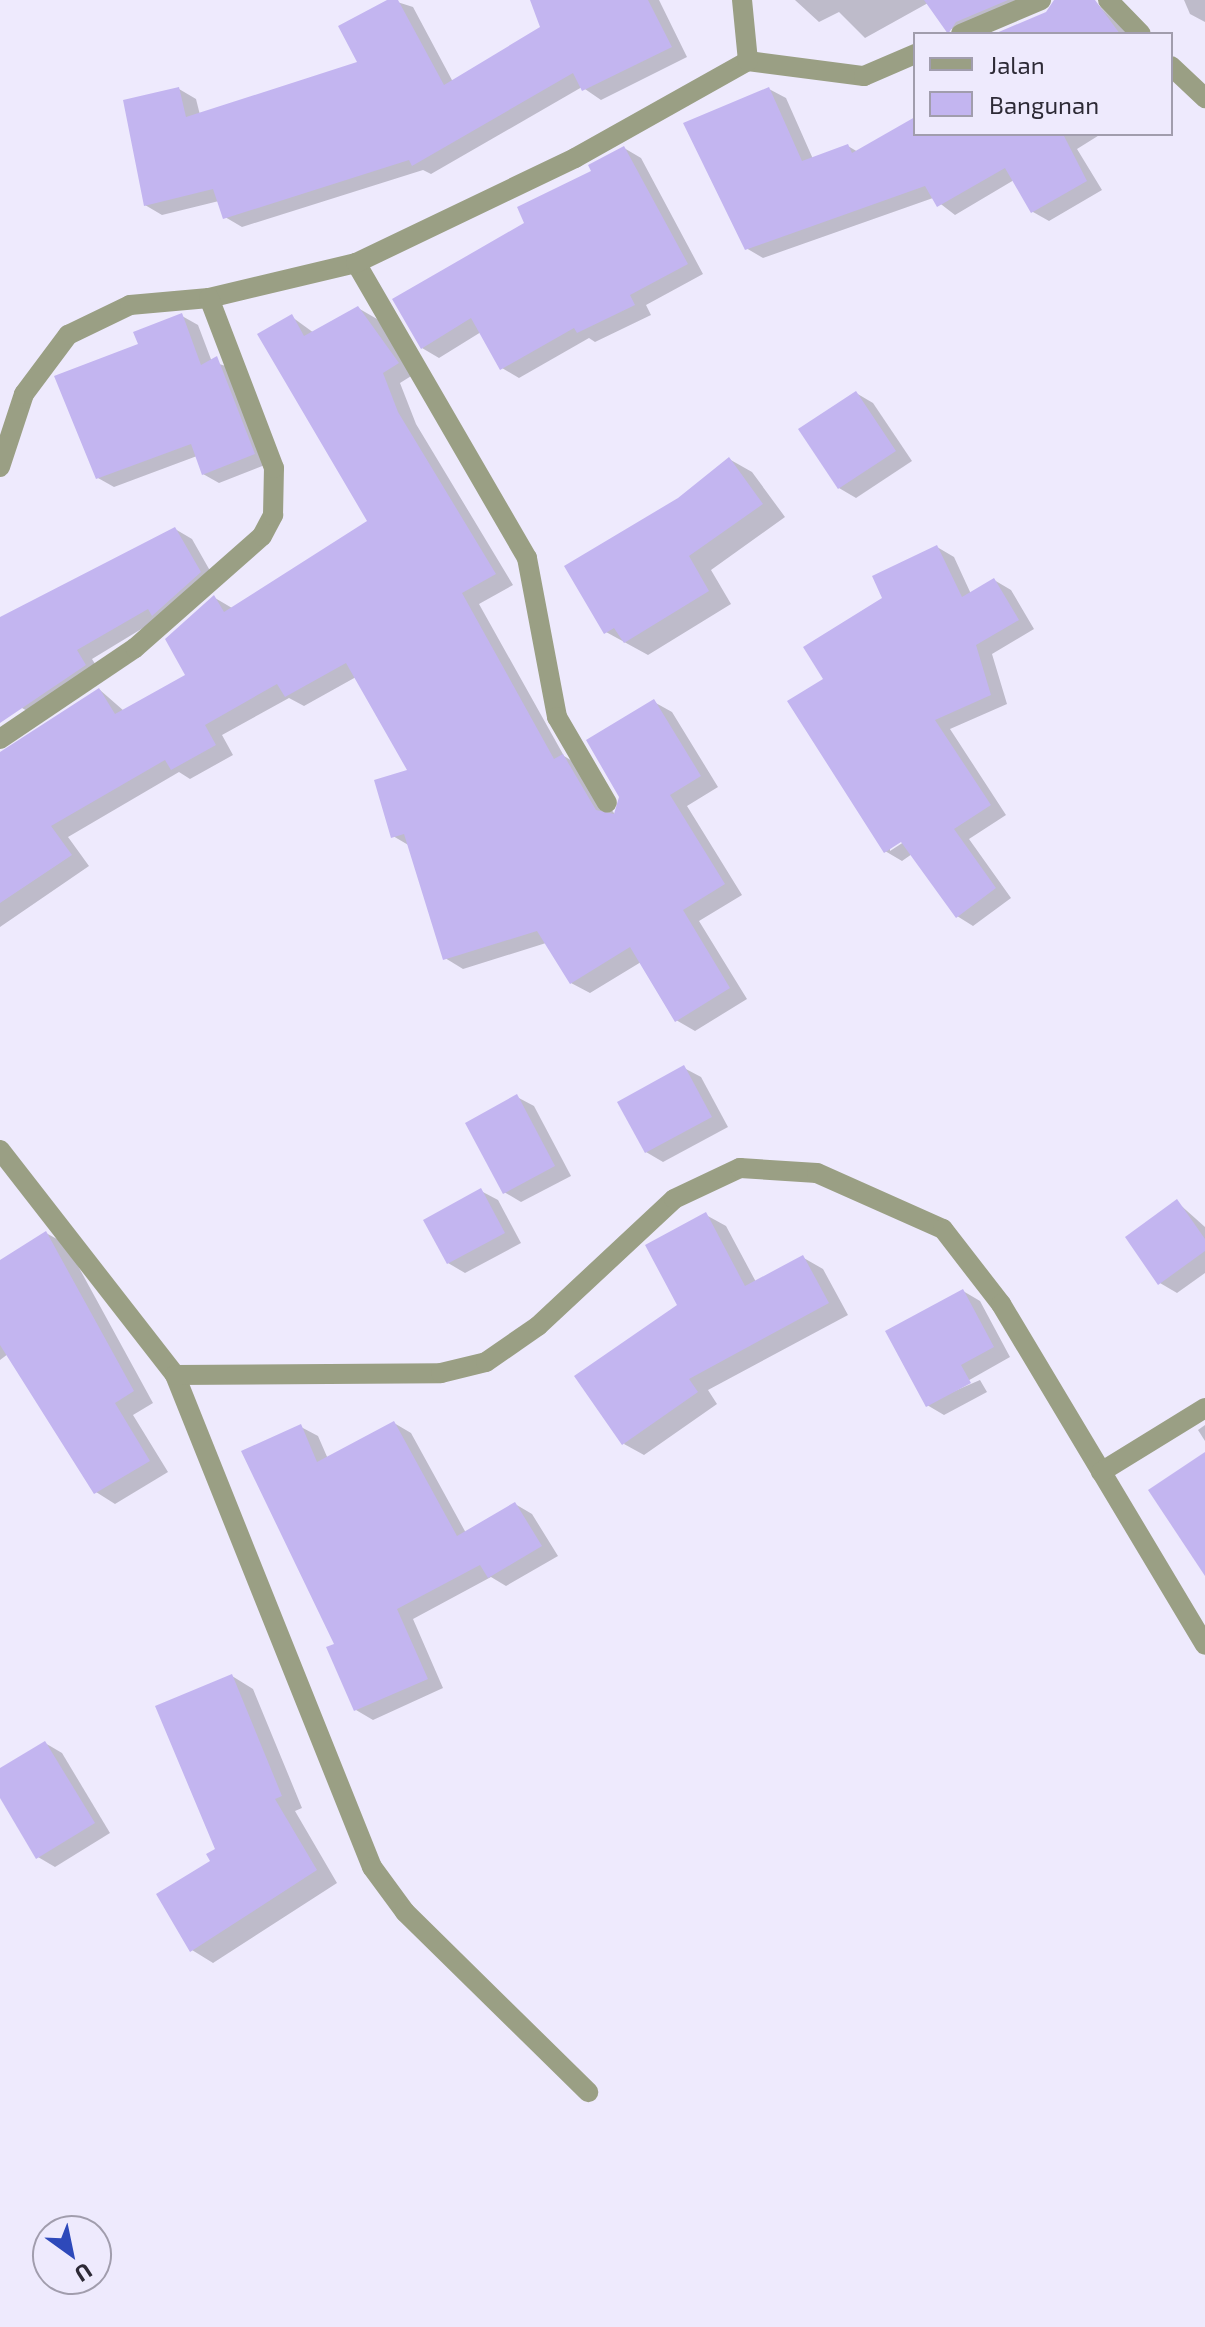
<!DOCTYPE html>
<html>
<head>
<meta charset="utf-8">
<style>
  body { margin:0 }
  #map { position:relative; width:1205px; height:2327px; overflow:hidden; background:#eeeafd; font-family:"Exo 2",sans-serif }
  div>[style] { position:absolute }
  .shadow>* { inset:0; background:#0003 }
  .building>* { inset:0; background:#c3b5f0 }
  .minor>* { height:20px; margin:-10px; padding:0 10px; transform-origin:10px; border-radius:10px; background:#9a9f84 }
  span { translate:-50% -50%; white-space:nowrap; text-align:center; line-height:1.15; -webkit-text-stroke:6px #eeeafd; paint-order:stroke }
  .legend { position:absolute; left:913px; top:32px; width:260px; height:104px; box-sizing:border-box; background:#eeeafd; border:2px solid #a19dad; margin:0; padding:10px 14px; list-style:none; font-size:24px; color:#2d2a36 }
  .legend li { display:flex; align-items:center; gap:16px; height:40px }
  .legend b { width:40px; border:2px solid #a19dad }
  .north { position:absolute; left:32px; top:2215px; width:80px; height:80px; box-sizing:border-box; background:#eeeafd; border:2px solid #a19dad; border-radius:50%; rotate:147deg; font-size:22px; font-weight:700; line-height:32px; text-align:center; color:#2d2a36 }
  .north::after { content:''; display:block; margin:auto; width:28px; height:36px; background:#2e49ba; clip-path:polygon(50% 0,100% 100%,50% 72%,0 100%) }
</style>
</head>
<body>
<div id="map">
  <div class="shadow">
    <i style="clip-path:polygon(391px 0,413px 7px,453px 82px,543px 28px,532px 0,659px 0,687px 57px,601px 100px,582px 87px,431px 174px,423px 170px,242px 227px,225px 217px,219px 201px,162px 215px,145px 205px,179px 89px,196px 99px,200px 115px,360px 63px)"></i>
    <i style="clip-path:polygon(795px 0,1018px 0,956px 34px,928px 3px,865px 38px,839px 12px,819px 22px)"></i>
    <i style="clip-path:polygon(1184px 0,1205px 0,1205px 22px,1190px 14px)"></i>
    <i style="clip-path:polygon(1095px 2px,1128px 34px,1044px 34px)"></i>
    <i style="clip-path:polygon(769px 89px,786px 98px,813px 159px,848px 146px,858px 152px,915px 119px,915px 134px,1101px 134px,1077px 149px,1102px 190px,1049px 221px,1033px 212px,1014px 180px,955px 215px,933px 198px,763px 258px,746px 248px)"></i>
    <i style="clip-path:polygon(624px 148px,641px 158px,703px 274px,646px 305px,651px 315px,595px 342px,589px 338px,519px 378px,502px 368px,481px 332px,439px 358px,422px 348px,527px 224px)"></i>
    <i style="clip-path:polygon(358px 308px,377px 319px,416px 373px,400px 383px,416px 424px,513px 585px,479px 604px,564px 756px,582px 767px,616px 816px,654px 702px,672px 712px,718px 787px,687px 806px,742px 895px,699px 921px,747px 999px,695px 1031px,676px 1020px,641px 962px,590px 993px,571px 983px,546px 943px,463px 969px,445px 958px,410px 846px,393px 836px,410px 771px,356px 677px,304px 706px,289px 698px,222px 735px,233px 755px,190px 779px,179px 772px,68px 837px,89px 866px,0 927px,0 758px,100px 690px,124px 711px,187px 676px,215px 598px,232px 608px,369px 522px,292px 317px,314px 333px)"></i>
    <i style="clip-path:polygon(182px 316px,198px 325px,212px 362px,233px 368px,270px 463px,219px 483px,203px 474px,197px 456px,114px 487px,98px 478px,140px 345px)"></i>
    <i style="clip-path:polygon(856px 393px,873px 403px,912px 461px,856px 498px,839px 488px)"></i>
    <i style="clip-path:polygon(729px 459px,752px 472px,785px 517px,711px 570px,731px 604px,648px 655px,606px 632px,679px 500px)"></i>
    <i style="clip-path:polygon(175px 529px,192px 539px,217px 583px,92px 659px,102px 675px,39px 718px,22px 708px,0 670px,0 620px)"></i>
    <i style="clip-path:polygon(evenodd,937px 547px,954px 557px,971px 594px,994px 580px,1011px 590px,1034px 629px,992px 654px,1007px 704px,950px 729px,1006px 815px,969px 839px,1011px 898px,973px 926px,957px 916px,912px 854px,902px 861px,885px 851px,826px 679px,885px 599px,937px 547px,910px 838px,890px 851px,890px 846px,910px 838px)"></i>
    <i style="clip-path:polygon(684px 1068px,701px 1077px,728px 1127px,663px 1162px,646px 1152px)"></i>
    <i style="clip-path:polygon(517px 1097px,534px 1106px,571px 1176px,521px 1202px,504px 1192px)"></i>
    <i style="clip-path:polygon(481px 1191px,498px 1200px,521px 1243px,465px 1273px,448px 1263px)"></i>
    <i style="clip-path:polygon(1177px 1202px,1205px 1227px,1205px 1273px,1177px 1293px,1160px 1283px)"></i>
    <i style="clip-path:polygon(706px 1215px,726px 1226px,756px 1282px,802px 1257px,823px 1269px,848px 1315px,708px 1390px,717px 1404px,644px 1455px,624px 1444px,680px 1306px)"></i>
    <i style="clip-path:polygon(46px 1233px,66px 1244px,153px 1403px,133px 1415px,168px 1472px,115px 1504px,96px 1492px,8px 1354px,0 1360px,0 1262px)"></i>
    <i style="clip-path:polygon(963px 1291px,980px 1301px,1010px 1357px,934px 1400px,980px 1380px,987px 1392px,944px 1415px,927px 1405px)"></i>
    <i style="clip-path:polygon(394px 1423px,411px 1433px,466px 1533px,515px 1504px,532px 1514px,558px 1556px,506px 1586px,491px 1577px,413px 1619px,443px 1688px,373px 1720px,356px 1710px,337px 1645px,301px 1427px,318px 1436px,328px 1459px)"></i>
    <i style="clip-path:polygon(1205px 1425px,1205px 1441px,1198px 1430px)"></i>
    <i style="clip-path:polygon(232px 1676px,253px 1689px,302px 1808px,295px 1811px,337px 1883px,213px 1963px,192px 1950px,217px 1849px)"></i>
    <i style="clip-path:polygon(45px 1743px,62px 1753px,110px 1833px,55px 1867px,38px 1857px,0 1794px,0 1770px)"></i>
  </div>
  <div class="building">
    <i style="clip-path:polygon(387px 0,398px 0,444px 85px,540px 27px,530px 0,648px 0,672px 47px,582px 91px,573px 73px,412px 166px,409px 160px,223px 219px,213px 189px,144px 206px,123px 100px,179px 87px,186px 117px,357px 62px,338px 26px)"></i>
    <i style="clip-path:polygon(924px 0,1008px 0,956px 22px,948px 34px)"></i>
    <i style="clip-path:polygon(1054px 0,1095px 0,1120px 34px,994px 34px,1046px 12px)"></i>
    <i style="clip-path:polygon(769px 87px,802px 161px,848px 144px,852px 153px,915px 117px,915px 134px,1063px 134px,1087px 181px,1031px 213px,1005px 168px,937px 207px,925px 186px,745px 250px,683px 123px)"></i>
    <i style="clip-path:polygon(624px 146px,688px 264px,630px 295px,635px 305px,577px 333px,574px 328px,500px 370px,471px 318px,421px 349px,392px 299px,524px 223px,517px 207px,591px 171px,588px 165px)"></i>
    <i style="clip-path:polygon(358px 306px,399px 363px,383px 373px,398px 412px,496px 574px,462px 593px,554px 759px,563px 754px,596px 810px,614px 814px,619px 797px,586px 740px,654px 699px,701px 776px,670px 795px,725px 884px,683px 910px,730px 988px,675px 1022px,630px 947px,570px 984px,537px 931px,443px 960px,404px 834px,391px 838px,374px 780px,407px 770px,346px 663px,285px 697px,277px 684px,205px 725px,216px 745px,171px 770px,165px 760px,51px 826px,72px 855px,0 903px,0 752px,99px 688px,115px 714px,185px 675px,165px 639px,214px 595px,224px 612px,367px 521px,257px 334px,292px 314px,304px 336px)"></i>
    <i style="clip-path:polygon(182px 313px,201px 365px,217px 356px,255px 454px,202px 475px,191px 444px,96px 479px,54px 376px,138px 344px,133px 332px)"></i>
    <i style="clip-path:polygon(856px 391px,896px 451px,838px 489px,798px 429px)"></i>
    <i style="clip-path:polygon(729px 457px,763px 504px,689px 556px,709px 591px,624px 643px,614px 628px,604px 634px,564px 566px,678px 498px)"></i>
    <i style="clip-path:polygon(175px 527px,201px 572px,152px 616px,148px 609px,77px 650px,86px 665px,0 723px,0 617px)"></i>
    <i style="clip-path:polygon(937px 545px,962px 597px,994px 578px,1019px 620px,976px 645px,991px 695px,935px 720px,991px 805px,954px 829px,996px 888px,956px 918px,901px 842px,884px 853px,787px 701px,823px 679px,803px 647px,882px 598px,872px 576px)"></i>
    <i style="clip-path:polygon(684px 1065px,712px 1117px,645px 1153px,617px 1102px)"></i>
    <i style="clip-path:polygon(517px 1094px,555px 1166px,503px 1194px,465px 1123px)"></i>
    <i style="clip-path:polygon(481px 1188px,505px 1233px,447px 1264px,423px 1220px)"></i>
    <i style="clip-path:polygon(1177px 1199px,1205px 1239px,1205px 1251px,1158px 1285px,1125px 1237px)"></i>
    <i style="clip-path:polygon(706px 1212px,745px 1286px,803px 1255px,829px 1303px,689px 1379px,698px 1392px,622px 1445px,574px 1376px,677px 1305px,645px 1245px)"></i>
    <i style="clip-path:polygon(46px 1231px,134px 1391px,115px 1403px,150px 1461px,94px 1494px,0 1345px,0 1260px)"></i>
    <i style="clip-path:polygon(963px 1289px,994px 1347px,961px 1365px,971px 1383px,926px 1407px,885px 1331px)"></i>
    <i style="clip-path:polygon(394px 1421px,457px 1536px,515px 1502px,542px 1546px,488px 1578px,480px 1565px,397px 1609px,428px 1679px,354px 1711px,326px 1647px,334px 1644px,241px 1451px,301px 1424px,317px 1462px)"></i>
    <i style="clip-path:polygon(1205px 1452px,1205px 1576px,1148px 1490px)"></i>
    <i style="clip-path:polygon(232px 1674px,282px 1796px,275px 1799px,317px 1870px,190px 1952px,156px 1894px,210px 1861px,206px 1854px,215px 1849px,155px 1706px)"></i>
    <i style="clip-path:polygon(45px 1741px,95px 1823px,36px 1859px,0 1798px,0 1768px)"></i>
  </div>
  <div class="minor">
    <i style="left:1108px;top:0;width:47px;rotate:45.9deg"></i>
    <i style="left:961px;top:34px;width:87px;rotate:-23deg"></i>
    <i style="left:748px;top:61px;width:117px;rotate:7.4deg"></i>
    <i style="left:864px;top:76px;width:56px;rotate:-23.3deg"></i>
    <i style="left:1171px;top:66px;width:47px;rotate:43.3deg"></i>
    <i style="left:356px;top:263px;width:341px;rotate:59.9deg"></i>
    <i style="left:527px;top:558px;width:162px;rotate:79.3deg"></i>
    <i style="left:557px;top:717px;width:99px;rotate:59.8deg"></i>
    <i style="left:0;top:467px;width:77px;rotate:-71.8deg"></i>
    <i style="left:24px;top:394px;width:74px;rotate:-53.3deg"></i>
    <i style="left:68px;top:335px;width:69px;rotate:-25.8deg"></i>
    <i style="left:130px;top:305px;width:79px;rotate:-5.1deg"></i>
    <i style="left:209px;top:298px;width:151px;rotate:-13.4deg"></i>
    <i style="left:356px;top:263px;width:243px;rotate:-25.6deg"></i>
    <i style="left:575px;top:158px;width:198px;rotate:-29.3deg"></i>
    <i style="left:748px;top:61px;width:61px;rotate:-95.6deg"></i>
    <i style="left:0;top:739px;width:163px;rotate:-34deg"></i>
    <i style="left:135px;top:648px;width:169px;rotate:-41.4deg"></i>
    <i style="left:262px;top:536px;width:24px;rotate:-62deg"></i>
    <i style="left:273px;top:515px;width:47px;rotate:-88.8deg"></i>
    <i style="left:274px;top:468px;width:182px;rotate:-110.9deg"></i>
    <i style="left:0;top:1150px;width:285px;rotate:52.1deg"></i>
    <i style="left:175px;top:1375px;width:530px;rotate:68.18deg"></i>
    <i style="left:372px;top:1867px;width:56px;rotate:53.7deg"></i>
    <i style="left:405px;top:1912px;width:257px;rotate:44.5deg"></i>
    <i style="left:175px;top:1375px;width:266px;rotate:-0.4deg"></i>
    <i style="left:441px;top:1373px;width:46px;rotate:-13.7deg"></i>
    <i style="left:486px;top:1362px;width:63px;rotate:-34.7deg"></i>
    <i style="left:538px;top:1326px;width:186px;rotate:-43deg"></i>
    <i style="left:674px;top:1199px;width:73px;rotate:-25.2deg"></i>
    <i style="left:740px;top:1168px;width:77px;rotate:3.7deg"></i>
    <i style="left:817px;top:1173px;width:138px;rotate:24deg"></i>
    <i style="left:943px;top:1229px;width:95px;rotate:52.3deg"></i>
    <i style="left:1001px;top:1304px;width:397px;rotate:59.1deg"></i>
    <i style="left:1101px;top:1472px;width:122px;rotate:-31.6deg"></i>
  </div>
  <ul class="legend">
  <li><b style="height:10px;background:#9a9f84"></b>Jalan</li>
  <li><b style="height:22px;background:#c3b5f0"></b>Bangunan</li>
  </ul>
  <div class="north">U</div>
</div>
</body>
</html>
